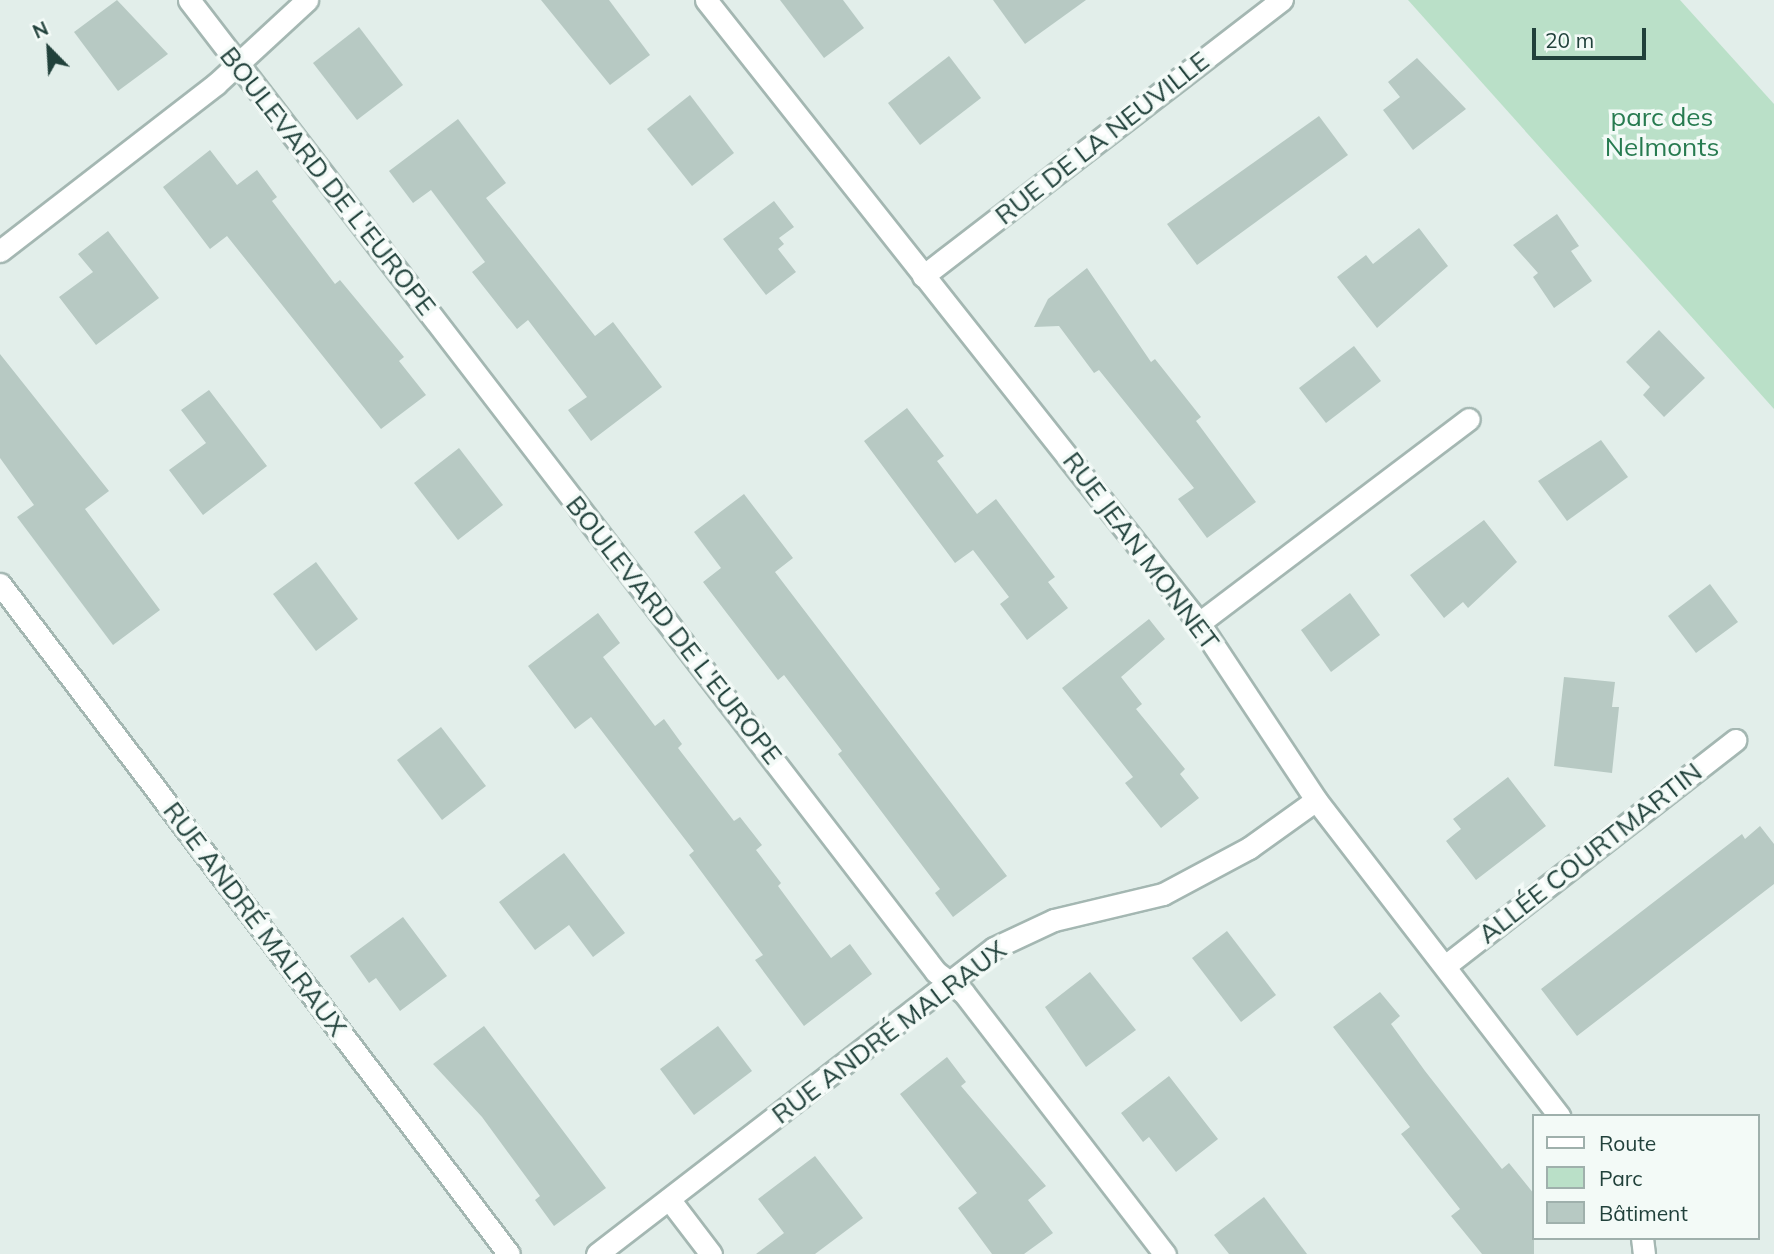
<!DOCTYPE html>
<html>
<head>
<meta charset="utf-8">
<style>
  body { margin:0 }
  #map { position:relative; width:1774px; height:1254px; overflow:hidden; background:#e2eeea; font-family:Mulish,sans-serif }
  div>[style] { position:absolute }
  .green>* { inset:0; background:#bae0c8 }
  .building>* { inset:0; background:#b7c9c3 }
  .roads { filter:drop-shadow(2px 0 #a4b7b2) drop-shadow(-2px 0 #a4b7b2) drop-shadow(0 2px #a4b7b2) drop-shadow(0 -2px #a4b7b2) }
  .street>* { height:21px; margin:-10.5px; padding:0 10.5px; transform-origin:10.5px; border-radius:10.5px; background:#fff }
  span { translate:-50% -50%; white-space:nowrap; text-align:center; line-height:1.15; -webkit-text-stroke:7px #f3faf7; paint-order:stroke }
  .park-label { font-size:26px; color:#277b50 }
  .street-label { font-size:26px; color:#21413b }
  .legend { position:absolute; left:1532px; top:1114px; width:228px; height:126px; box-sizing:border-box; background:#f3faf7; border:2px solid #9fb0ac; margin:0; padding:9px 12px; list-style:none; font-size:21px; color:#21413b }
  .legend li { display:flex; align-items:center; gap:14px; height:35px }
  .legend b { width:35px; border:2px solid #9fb0ac }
  .north { position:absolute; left:14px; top:14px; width:70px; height:70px; -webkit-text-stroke:5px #f3faf7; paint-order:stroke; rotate:336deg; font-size:19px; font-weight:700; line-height:28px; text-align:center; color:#21413b }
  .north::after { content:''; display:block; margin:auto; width:24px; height:32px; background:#21413b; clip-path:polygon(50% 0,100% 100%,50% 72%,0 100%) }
  .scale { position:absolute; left:1532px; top:28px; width:114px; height:32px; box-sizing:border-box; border:4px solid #21413b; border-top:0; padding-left:9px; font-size:21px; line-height:24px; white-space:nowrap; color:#21413b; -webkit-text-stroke:5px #f3faf7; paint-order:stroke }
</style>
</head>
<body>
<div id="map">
  <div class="green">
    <i style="clip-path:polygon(1408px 0,1680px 0,1774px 104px,1774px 409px)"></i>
  </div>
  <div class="building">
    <i style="clip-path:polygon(117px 0,168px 54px,118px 91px,74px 32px)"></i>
    <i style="clip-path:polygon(541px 0,609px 0,650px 55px,610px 85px)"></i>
    <i style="clip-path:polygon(780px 0,843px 0,864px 28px,824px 58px)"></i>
    <i style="clip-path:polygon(993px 0,1086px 0,1025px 44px)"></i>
    <i style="clip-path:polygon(359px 27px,403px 85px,357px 120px,313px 63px)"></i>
    <i style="clip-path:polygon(949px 56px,981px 98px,920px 145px,888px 103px)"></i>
    <i style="clip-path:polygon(1417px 58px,1466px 109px,1413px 150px,1383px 110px,1400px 97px,1388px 82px)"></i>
    <i style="clip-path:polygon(690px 95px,734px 153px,692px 186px,647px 129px)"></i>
    <i style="clip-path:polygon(1319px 116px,1348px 155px,1197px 265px,1167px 224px)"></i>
    <i style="clip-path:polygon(458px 119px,506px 183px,486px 198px,595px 336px,613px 322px,662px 387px,591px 441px,568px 410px,587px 397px,528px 320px,517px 329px,472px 272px,485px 262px,431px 190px,413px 203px,389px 171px)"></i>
    <i style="clip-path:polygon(210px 150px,237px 185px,257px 170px,277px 197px,272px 201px,335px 284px,340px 280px,404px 357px,399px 361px,426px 395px,381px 429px,227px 236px,210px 249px,163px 187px)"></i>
    <i style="clip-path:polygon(774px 201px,794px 227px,779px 238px,784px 244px,778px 249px,796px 272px,766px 295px,723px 239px)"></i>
    <i style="clip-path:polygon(1557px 214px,1579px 246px,1571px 251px,1592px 281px,1554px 308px,1533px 277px,1538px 273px,1513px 245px)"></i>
    <i style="clip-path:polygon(1419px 228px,1448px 266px,1377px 328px,1337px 277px,1366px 255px,1373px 264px)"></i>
    <i style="clip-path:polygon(108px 231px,159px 298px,96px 345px,59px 297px,93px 272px,78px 254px)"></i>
    <i style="clip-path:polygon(1087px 268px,1151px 362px,1155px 359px,1201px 417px,1196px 421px,1256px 502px,1207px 538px,1178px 499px,1194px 488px,1099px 370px,1094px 373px,1059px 326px,1034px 327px,1048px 299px)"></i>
    <i style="clip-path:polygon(1659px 330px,1705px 378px,1664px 417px,1643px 395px,1650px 387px,1626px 362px)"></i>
    <i style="clip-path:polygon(1354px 346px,1381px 381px,1326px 423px,1299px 388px)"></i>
    <i style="clip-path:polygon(0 354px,109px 491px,85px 509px,160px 610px,113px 645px,17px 517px,34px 505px,0 458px)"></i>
    <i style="clip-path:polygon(209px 390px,267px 466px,203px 515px,169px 470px,206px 443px,181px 410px)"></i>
    <i style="clip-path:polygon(907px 408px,944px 456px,937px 461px,977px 514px,996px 499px,1055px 577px,1048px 582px,1068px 608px,1027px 640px,1000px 604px,1009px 597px,973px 550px,955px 563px,864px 441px)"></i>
    <i style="clip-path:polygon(1601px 440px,1628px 477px,1567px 521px,1538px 481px)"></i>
    <i style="clip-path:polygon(459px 448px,503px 505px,458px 540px,414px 483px)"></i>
    <i style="clip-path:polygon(744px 494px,793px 558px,775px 572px,1007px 876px,953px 917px,935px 893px,940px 889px,838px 754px,842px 751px,784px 675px,778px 680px,703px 582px,721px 568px,694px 532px)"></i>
    <i style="clip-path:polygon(1484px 520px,1517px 562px,1468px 608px,1463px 602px,1444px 618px,1410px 575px)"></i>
    <i style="clip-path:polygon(316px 562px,358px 619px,316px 651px,273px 594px)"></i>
    <i style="clip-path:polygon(1710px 584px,1738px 622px,1696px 653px,1668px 616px)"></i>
    <i style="clip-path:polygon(1350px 593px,1380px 635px,1331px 672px,1301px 630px)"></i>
    <i style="clip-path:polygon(598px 613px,620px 643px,603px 657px,655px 726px,664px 719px,682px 744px,678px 748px,734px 821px,740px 817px,762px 845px,756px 850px,781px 883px,778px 886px,831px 958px,850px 944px,872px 974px,804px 1026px,755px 960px,763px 955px,689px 855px,694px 851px,591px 717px,575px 729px,528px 666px)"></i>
    <i style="clip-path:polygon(1149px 619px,1165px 639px,1121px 677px,1142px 704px,1136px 709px,1185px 769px,1180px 774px,1199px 798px,1161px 828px,1125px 783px,1133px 777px,1062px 688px)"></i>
    <i style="clip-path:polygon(1564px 677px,1615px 682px,1612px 707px,1619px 707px,1612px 773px,1554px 766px)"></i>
    <i style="clip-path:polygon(441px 727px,486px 786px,442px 820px,397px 760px)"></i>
    <i style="clip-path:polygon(1508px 777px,1546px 826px,1476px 880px,1446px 841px,1461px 829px,1453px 819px)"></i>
    <i style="clip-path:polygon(1760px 826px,1774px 844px,1774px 884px,1577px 1036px,1541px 989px,1742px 834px,1745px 839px)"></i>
    <i style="clip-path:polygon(564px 853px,625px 933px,593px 957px,569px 925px,535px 950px,499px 902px)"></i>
    <i style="clip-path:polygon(403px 917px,447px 976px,400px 1011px,376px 978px,369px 983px,350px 956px)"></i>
    <i style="clip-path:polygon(1227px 931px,1276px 995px,1241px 1022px,1192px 958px)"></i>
    <i style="clip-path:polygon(1090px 972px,1136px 1030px,1086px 1067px,1045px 1007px)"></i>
    <i style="clip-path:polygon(1380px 992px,1400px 1016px,1391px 1024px,1425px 1071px,1502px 1169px,1509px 1163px,1534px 1194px,1534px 1254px,1482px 1254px,1451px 1216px,1460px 1209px,1401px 1134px,1410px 1127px,1333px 1027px)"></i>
    <i style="clip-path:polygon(484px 1026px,606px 1188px,554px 1226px,535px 1200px,540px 1196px,482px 1117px,433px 1064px)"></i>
    <i style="clip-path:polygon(718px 1026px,752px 1071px,694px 1115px,660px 1069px)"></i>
    <i style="clip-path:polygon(947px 1057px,966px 1082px,961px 1086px,1046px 1186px,1028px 1200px,1053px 1233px,1024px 1254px,992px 1254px,958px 1208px,977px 1193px,900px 1094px)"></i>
    <i style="clip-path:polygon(1169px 1076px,1218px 1139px,1176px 1172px,1149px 1137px,1143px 1142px,1121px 1113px)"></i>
    <i style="clip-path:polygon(815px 1156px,863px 1218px,815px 1254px,756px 1254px,784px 1233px,758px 1199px)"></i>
    <i style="clip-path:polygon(1264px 1197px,1307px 1254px,1229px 1254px,1214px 1235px)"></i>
  </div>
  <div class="roads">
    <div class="street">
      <i style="left:189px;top:0;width:1226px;rotate:52.46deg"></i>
      <i style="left:936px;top:972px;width:34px;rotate:37deg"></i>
      <i style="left:963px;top:992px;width:331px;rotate:52.4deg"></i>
      <i style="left:706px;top:0;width:794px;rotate:51.64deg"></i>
      <i style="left:1199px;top:623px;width:212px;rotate:56.5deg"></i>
      <i style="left:1316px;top:800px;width:399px;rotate:52.4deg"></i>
      <i style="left:0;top:251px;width:273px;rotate:-37.7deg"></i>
      <i style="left:216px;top:84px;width:124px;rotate:-42.7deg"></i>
      <i style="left:923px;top:276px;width:453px;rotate:-37.6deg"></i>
      <i style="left:0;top:584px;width:841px;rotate:52.78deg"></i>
      <i style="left:1199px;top:623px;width:338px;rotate:-37.1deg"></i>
      <i style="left:1445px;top:966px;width:368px;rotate:-37.9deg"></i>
      <i style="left:669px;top:1199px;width:69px;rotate:52.6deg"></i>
      <i style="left:1642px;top:1238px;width:16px;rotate:83deg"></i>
      <i style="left:597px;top:1254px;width:501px;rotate:-37.62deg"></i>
      <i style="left:994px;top:948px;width:66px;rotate:-25deg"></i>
      <i style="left:1054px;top:920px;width:112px;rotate:-13.4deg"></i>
      <i style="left:1163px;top:894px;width:98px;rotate:-28.1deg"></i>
      <i style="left:1249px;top:848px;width:82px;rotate:-35.6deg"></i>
    </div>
  </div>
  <div class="park-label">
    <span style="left:1662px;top:132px">parc des<br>Nelmonts</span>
  </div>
  <div class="street-label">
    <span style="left:1102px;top:138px;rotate:-38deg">RUE DE LA NEUVILLE</span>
    <span style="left:328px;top:181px;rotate:52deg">BOULEVARD DE L'EUROPE</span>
    <span style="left:1141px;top:551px;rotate:53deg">RUE JEAN MONNET</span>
    <span style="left:674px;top:630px;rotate:52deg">BOULEVARD DE L'EUROPE</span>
    <span style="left:1590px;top:853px;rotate:-38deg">ALLÉE COURTMARTIN</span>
    <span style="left:255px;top:919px;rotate:53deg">RUE ANDRÉ MALRAUX</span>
    <span style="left:889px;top:1032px;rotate:-37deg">RUE ANDRÉ MALRAUX</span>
  </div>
  <ul class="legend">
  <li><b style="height:9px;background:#fff"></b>Route</li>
  <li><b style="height:19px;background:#bae0c8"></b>Parc</li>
  <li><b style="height:19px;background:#b7c9c3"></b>Bâtiment</li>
  </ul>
  <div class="north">N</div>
  <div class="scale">20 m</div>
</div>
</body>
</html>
